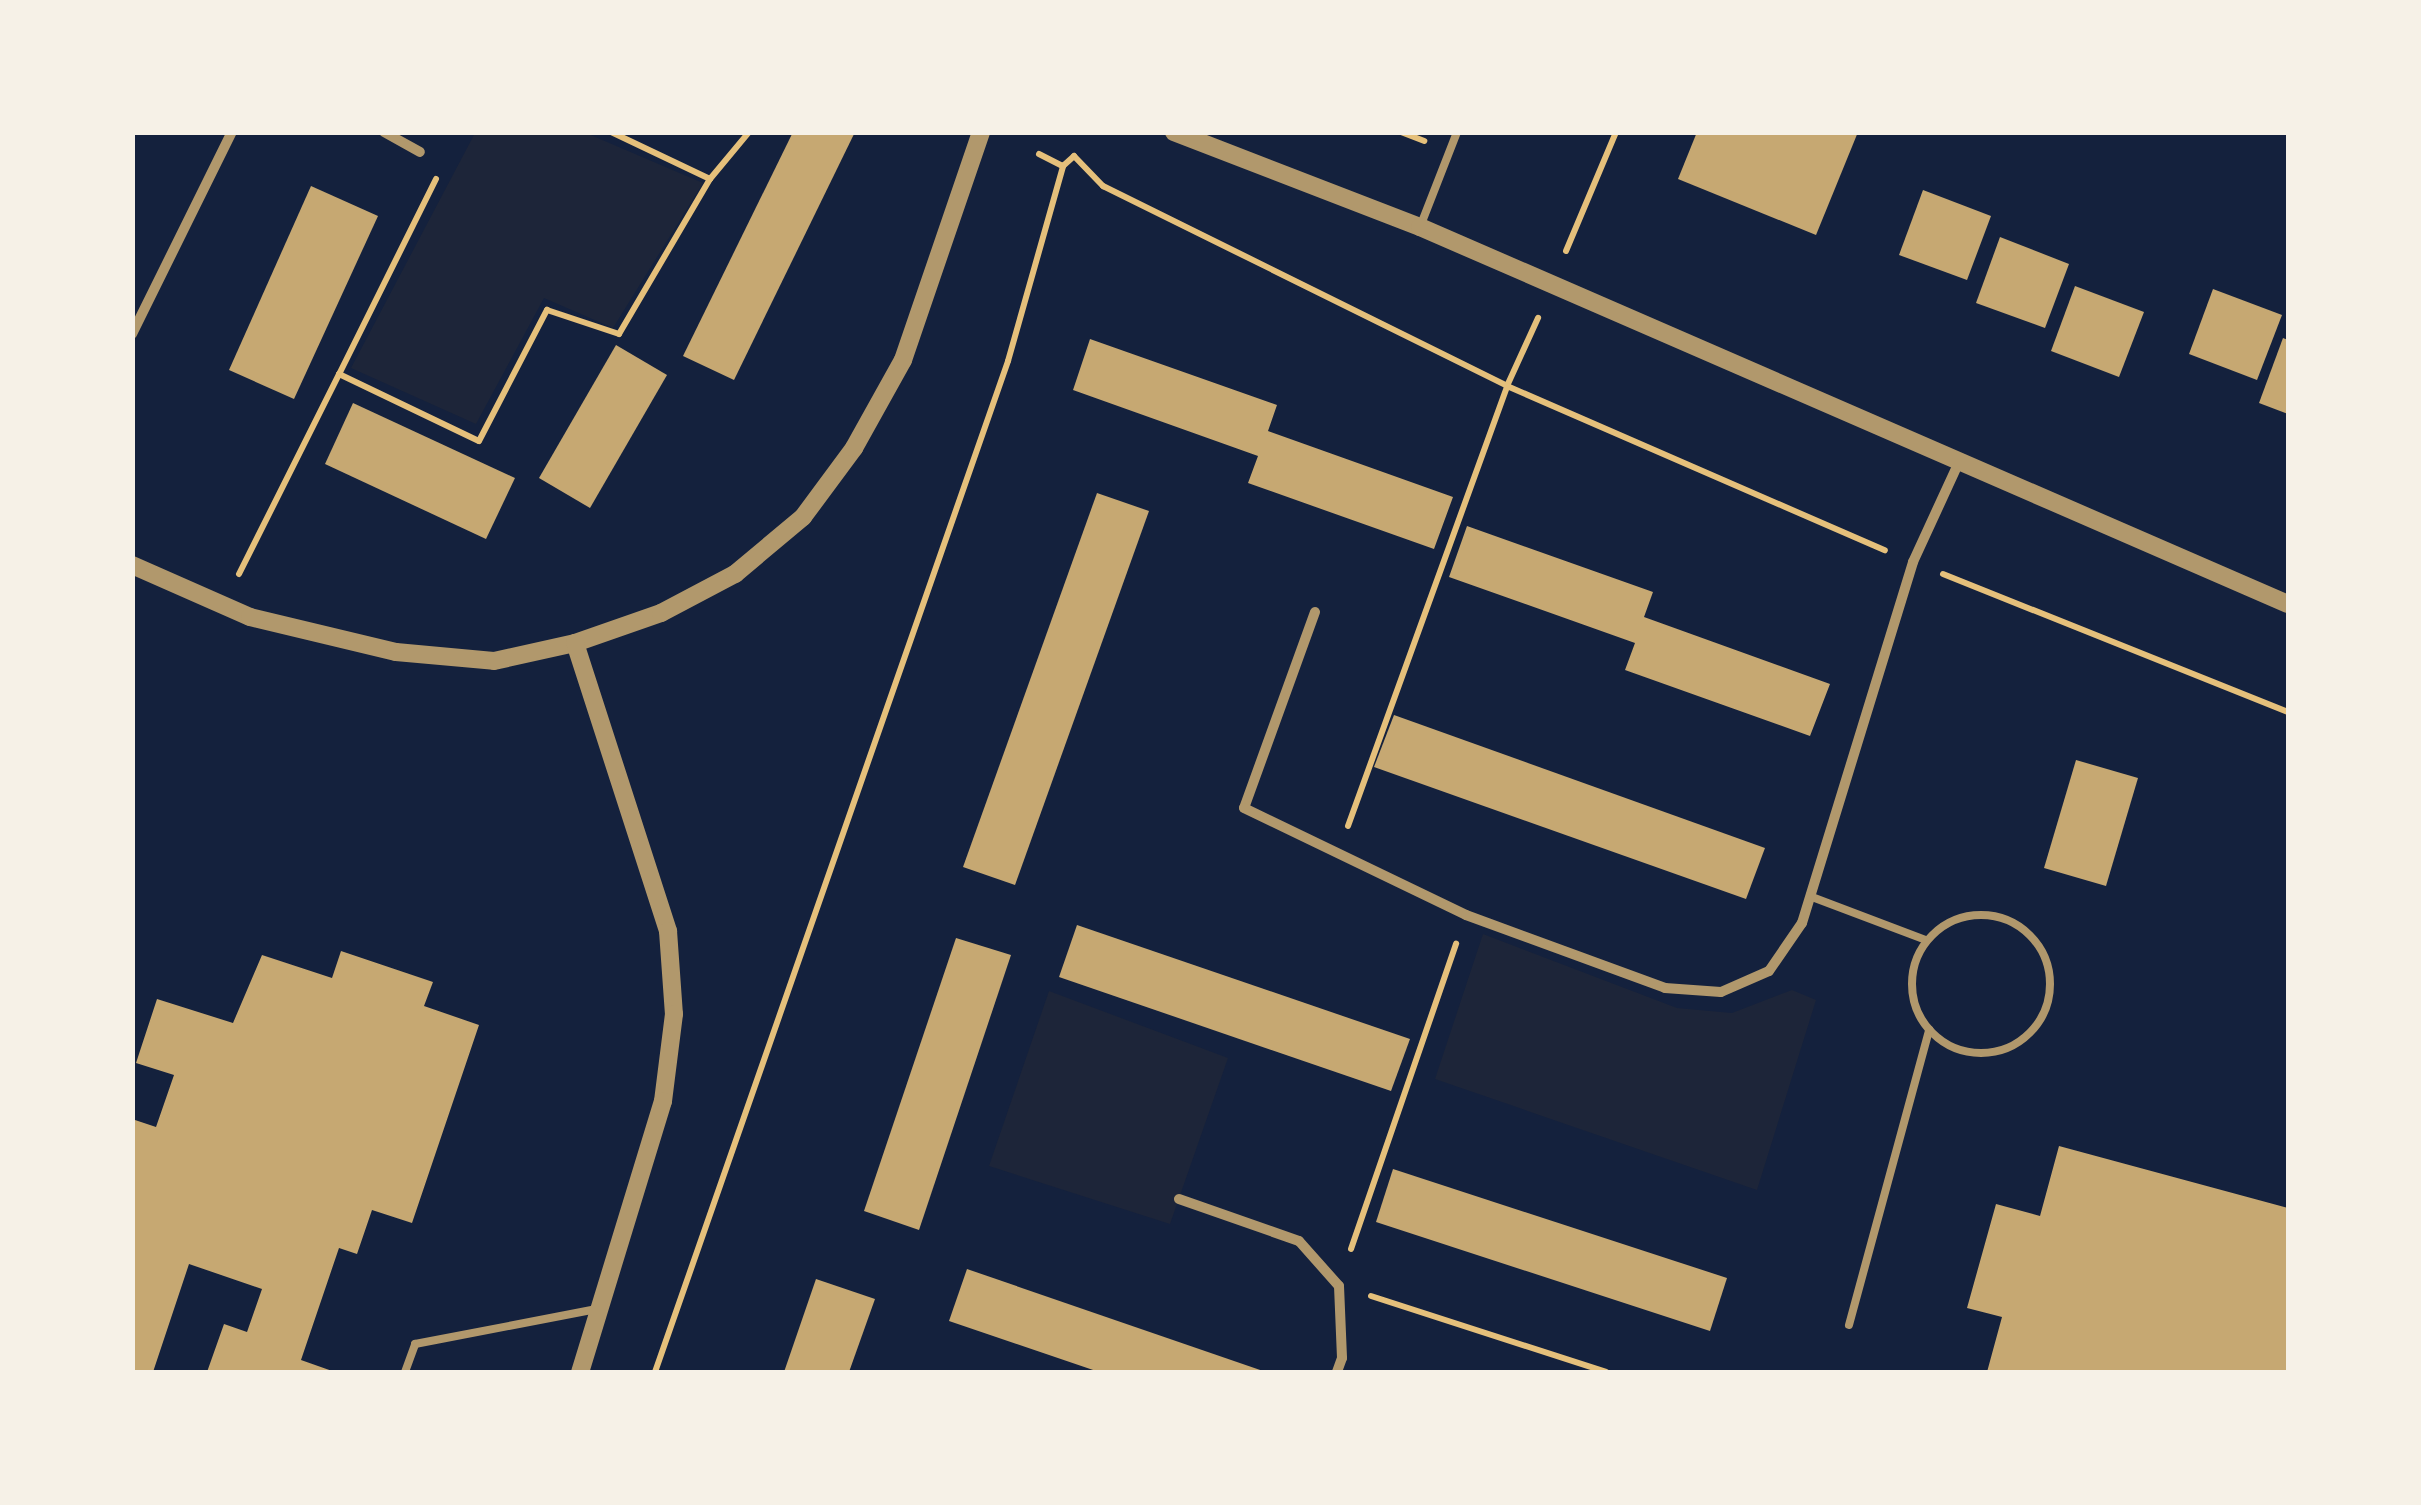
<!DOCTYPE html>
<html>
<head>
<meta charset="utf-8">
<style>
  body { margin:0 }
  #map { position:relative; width:2421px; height:1505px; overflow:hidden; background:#14213d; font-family:Signika,sans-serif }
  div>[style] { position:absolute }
  .green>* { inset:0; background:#1d2539 }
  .building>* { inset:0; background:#c6a872 }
  .path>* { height:6px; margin:-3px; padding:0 3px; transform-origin:3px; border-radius:3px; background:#e5c07b }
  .service>* { height:8px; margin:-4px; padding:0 4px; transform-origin:4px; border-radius:4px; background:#b1986c }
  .service>.ring { margin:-4px; padding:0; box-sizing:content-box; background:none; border:8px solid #b1986c; border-radius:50% }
  .minor>* { height:10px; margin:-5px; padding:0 5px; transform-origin:5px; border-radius:5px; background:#b1986c }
  .tertiary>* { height:18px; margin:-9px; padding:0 9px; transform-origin:9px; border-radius:9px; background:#b1986c }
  span { translate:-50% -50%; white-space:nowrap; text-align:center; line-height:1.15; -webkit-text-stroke:10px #f6f1e7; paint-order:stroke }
  .frame { position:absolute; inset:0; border:135px solid #f6f1e7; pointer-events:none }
</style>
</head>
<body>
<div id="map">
  <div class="green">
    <i style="clip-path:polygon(475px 133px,586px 133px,703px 183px,613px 328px,544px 298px,476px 424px,351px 368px)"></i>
    <i style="clip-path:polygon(1483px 934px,1677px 1008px,1732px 1013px,1792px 990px,1816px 1000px,1757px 1190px,1435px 1079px)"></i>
    <i style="clip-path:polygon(1049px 991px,1228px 1058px,1170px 1224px,989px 1166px)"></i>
  </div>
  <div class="building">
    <i style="clip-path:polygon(793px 132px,855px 132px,734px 380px,683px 356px)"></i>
    <i style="clip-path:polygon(1697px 132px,1858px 132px,1816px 235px,1678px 179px)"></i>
    <i style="clip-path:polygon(311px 186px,378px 216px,294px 399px,229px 370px)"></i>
    <i style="clip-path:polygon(1923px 190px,1991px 216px,1967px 280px,1899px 255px)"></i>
    <i style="clip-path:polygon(2000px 237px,2069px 264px,2045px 328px,1976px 303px)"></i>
    <i style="clip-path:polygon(2075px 286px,2144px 312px,2119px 377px,2051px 351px)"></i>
    <i style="clip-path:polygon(2213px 289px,2282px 315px,2257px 380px,2189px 354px)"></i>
    <i style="clip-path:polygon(2283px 338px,2288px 340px,2288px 414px,2259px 403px)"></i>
    <i style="clip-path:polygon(1090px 339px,1277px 405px,1268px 431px,1453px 497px,1434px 549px,1248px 483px,1258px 456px,1073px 390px)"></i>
    <i style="clip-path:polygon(616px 345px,667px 375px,590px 508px,539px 478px)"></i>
    <i style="clip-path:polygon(353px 403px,515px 478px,486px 539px,325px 464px)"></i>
    <i style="clip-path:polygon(1097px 493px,1149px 511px,1015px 885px,963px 867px)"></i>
    <i style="clip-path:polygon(1467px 526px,1653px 592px,1644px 617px,1830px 684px,1810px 736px,1625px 670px,1635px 643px,1449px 577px)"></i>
    <i style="clip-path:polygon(1394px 715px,1765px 848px,1746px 899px,1374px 767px)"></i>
    <i style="clip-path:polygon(2076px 760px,2138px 778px,2106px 886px,2044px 868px)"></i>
    <i style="clip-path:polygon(1077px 925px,1410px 1039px,1391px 1091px,1059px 977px)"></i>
    <i style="clip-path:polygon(956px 938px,1011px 955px,919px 1230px,864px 1211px)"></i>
    <i style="clip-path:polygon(341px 951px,433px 982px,424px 1006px,479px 1025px,412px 1223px,372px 1210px,357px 1254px,339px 1248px,301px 1360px,335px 1372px,207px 1372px,224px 1324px,247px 1332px,262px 1289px,189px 1264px,153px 1372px,132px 1372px,132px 1119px,156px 1127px,174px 1075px,136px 1063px,157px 999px,233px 1023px,262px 955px,332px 978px)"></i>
    <i style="clip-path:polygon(2059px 1146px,2288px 1208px,2288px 1372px,1987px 1372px,2002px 1317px,1967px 1308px,1996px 1204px,2040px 1216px)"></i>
    <i style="clip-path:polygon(1393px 1169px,1727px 1278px,1710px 1331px,1376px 1222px)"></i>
    <i style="clip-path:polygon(967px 1269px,1266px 1372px,1099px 1372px,949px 1321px)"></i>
    <i style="clip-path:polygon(816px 1279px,875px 1299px,849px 1372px,784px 1372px)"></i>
  </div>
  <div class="path">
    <i style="left:1401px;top:132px;width:25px;rotate:21deg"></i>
    <i style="left:1039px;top:154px;width:27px;rotate:27deg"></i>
    <i style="left:436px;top:179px;width:218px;rotate:116.4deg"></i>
    <i style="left:339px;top:374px;width:155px;rotate:25.6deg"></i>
    <i style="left:479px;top:441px;width:148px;rotate:-62.6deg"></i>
    <i style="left:547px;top:310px;width:76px;rotate:18.4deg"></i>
    <i style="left:619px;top:334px;width:180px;rotate:-59.6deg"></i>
    <i style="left:710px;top:179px;width:110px;rotate:-154.6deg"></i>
    <i style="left:710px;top:179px;width:61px;rotate:-50.3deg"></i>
    <i style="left:1566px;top:251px;width:129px;rotate:-67.2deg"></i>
    <i style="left:239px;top:574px;width:224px;rotate:-63.4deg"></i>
    <i style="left:1943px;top:574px;width:372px;rotate:21.8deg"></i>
    <i style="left:1348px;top:826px;width:468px;rotate:-70.1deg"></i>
    <i style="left:1507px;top:386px;width:75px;rotate:-65.5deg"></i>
    <i style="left:1351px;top:1249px;width:323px;rotate:-71deg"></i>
    <i style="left:1371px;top:1296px;width:247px;rotate:17.9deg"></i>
    <i style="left:655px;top:1372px;width:1071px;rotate:-70.75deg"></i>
    <i style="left:1008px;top:361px;width:203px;rotate:-74.2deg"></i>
    <i style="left:1063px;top:166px;width:15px;rotate:-42deg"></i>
    <i style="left:1074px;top:156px;width:42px;rotate:46deg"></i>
    <i style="left:1103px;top:186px;width:451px;rotate:26.3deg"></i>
    <i style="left:1507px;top:386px;width:412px;rotate:23.5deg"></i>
  </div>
  <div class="service">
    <i style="left:1420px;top:227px;width:102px;rotate:-68.7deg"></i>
    <i style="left:1812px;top:897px;width:122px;rotate:20.7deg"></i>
    <i class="ring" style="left:1912px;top:915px;width:130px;height:130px"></i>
    <i style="left:1849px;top:1325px;width:306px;rotate:-74.8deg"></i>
    <i style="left:405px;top:1372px;width:30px;rotate:-70deg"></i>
    <i style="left:415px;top:1344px;width:185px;rotate:-10.9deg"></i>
  </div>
  <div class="minor">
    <i style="left:384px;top:132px;width:41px;rotate:29.1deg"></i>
    <i style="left:132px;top:334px;width:225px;rotate:-63.7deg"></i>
    <i style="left:1315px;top:612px;width:208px;rotate:109.9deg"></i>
    <i style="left:1244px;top:808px;width:246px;rotate:25.7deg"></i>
    <i style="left:1466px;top:915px;width:212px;rotate:20.1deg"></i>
    <i style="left:1665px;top:988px;width:56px;rotate:4.1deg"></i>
    <i style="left:1721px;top:992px;width:52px;rotate:-23.6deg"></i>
    <i style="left:1769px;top:971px;width:58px;rotate:-55.5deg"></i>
    <i style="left:1802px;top:923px;width:378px;rotate:-72.9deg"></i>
    <i style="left:1913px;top:562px;width:112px;rotate:-65.3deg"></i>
    <i style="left:1179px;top:1199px;width:127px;rotate:19.3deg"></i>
    <i style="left:1299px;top:1241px;width:60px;rotate:48.4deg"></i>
    <i style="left:1339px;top:1286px;width:72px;rotate:87.6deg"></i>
    <i style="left:1342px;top:1358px;width:15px;rotate:110deg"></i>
  </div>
  <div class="tertiary">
    <i style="left:1174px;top:132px;width:264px;rotate:21.1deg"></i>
    <i style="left:1420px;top:227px;width:946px;rotate:23.48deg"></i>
    <i style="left:132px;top:565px;width:129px;rotate:23.8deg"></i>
    <i style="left:250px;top:617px;width:150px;rotate:13.5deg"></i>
    <i style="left:396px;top:652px;width:98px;rotate:5.2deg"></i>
    <i style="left:494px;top:661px;width:83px;rotate:-12.5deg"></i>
    <i style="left:575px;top:643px;width:91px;rotate:-19.2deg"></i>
    <i style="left:661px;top:613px;width:84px;rotate:-27.8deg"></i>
    <i style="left:735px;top:574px;width:89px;rotate:-40deg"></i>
    <i style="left:803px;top:517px;width:86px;rotate:-53.5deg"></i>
    <i style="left:854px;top:448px;width:101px;rotate:-60.9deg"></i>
    <i style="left:903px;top:360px;width:241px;rotate:-71.1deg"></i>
    <i style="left:575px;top:643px;width:303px;rotate:72.1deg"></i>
    <i style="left:668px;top:931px;width:83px;rotate:85.9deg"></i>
    <i style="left:674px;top:1014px;width:88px;rotate:97.2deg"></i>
    <i style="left:663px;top:1101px;width:283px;rotate:107deg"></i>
  </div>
  <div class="frame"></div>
</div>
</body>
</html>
